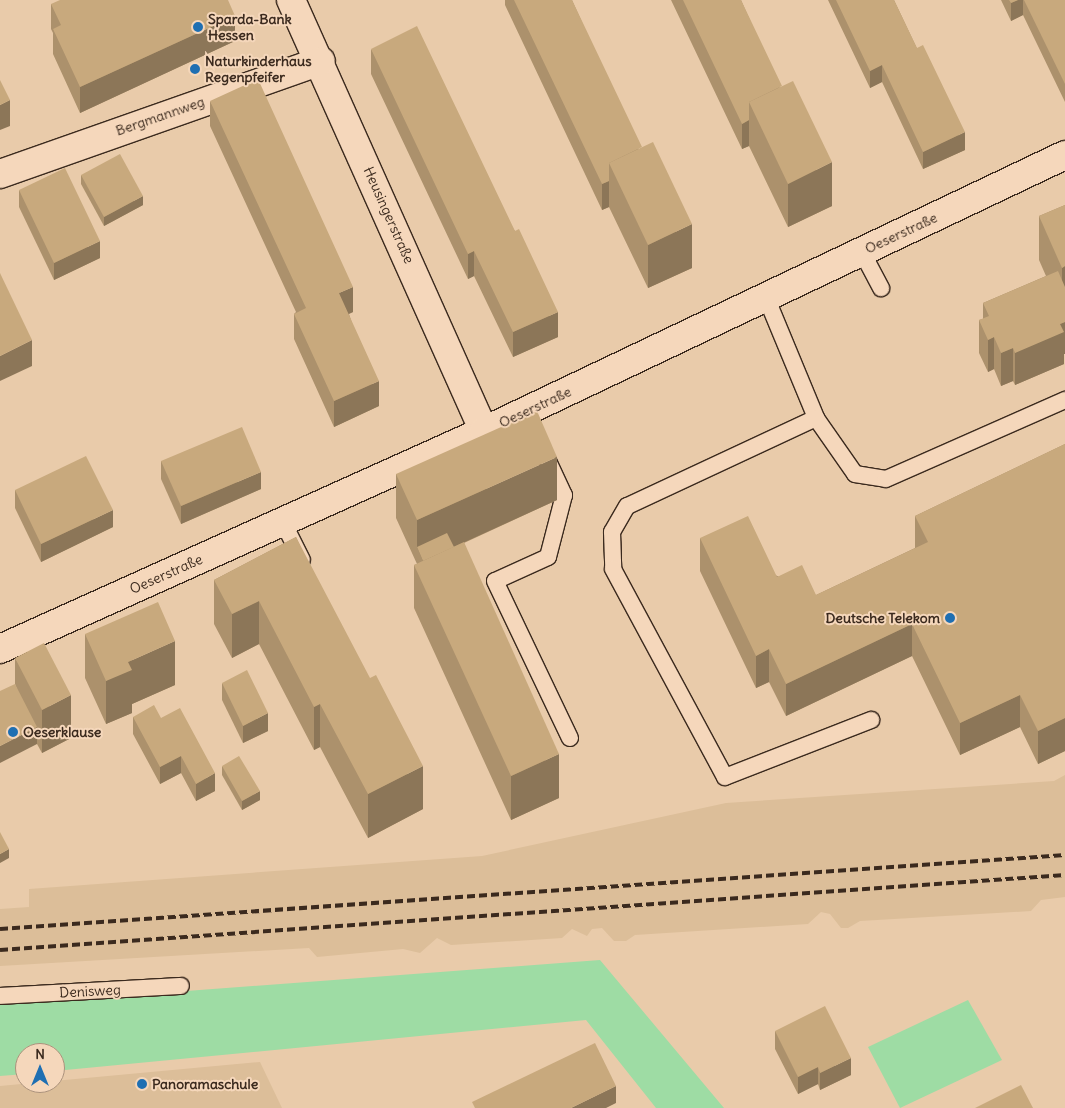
<!DOCTYPE html>
<html>
<head>
<meta charset="utf-8">
<style>
  body { margin:0 }
  #map { position:relative; width:1065px; height:1108px; overflow:hidden; background:#e9cbaa; font-family:Delius,sans-serif }
  div>[style] { position:absolute }
  .built>* { inset:0; background:#dcbe99 }
  .green>* { inset:0; background:#9edca4 }
  .roads { filter:drop-shadow(1px 0 #3b2a1e) drop-shadow(-1px 0 #3b2a1e) drop-shadow(0 1px #3b2a1e) drop-shadow(0 -1px #3b2a1e) }
  .lane>* { height:16px; margin:-8px; padding:0 8px; transform-origin:8px; border-radius:8px; background:#f5d7bb }
  .street>* { height:28px; margin:-14px; padding:0 14px; transform-origin:14px; border-radius:14px; background:#f5d7bb }
  .secondary>* { height:28px; margin:-14px; padding:0 14px; transform-origin:14px; border-radius:14px; background:#f5d7bb }
  .rail>* { height:4px; margin-top:-2px; transform-origin:0; background:repeating-linear-gradient(90deg,#3b2a1e 0 8px,transparent 0 12px) }
  .wall>* { inset:0; background:#ac916c }
  .shaded-wall>* { inset:0; background:#8c7658 }
  .building>* { inset:0; background:#c8a97d }
  .dots>* { width:14px; height:14px; translate:-50% -50%; box-sizing:border-box; border:2px solid #f5d7bb; border-radius:50% }
  span { translate:-50% -50%; white-space:nowrap; text-align:center; line-height:1.15; -webkit-text-stroke:4px #f5d7bb; paint-order:stroke }
  .poi-label { font-size:14px; color:#3b2a1e; font-weight:700 }
  .left { translate:0 -50%; text-align:left }
  .right { translate:-100% -50%; text-align:right }
  .street-label { font-size:14px; color:#3b2a1e }
  .north { position:absolute; left:15px; top:1043px; width:50px; height:50px; box-sizing:border-box; background:#f5d7bb; border:1px solid #ab927c; border-radius:50%; rotate:0deg; font-size:14px; font-weight:700; line-height:20px; text-align:center; color:#3b2a1e }
  .north::after { content:''; display:block; margin:auto; width:18px; height:22px; background:#1f6fb2; clip-path:polygon(50% 0,100% 100%,50% 72%,0 100%) }
</style>
</head>
<body>
<div id="map">
  <div class="built">
    <i style="clip-path:polygon(1065px 775px,1065px 897px,1041px 900px,1031px 911px,860px 921px,848px 928px,841px 928px,830px 914px,821px 912px,808px 924px,635px 935px,626px 941px,614px 941px,602px 928px,592px 929px,587px 936px,572px 929px,562px 938px,451px 945px,437px 938px,420px 953px,403px 949px,317px 957px,309px 948px,0 966px,0 909px,29px 907px,29px 889px,482px 856px,726px 803px,1054px 781px)"></i>
    <i style="clip-path:polygon(260px 1062px,282px 1108px,0 1108px,0 1086px)"></i>
  </div>
  <div class="green">
    <i style="clip-path:polygon(600px 960px,724px 1108px,656px 1108px,586px 1020px,55px 1071px,55px 1053px,25px 1053px,25px 1074px,0 1076px,0 1005px)"></i>
    <i style="clip-path:polygon(968px 1000px,1002px 1060px,900px 1108px,868px 1047px)"></i>
  </div>
  <div class="roads">
    <div class="lane">
      <i style="left:862px;top:252px;width:41px;rotate:62.2deg"></i>
      <i style="left:766px;top:297px;width:131px;rotate:67.5deg"></i>
      <i style="left:816px;top:418px;width:208px;rotate:155deg"></i>
      <i style="left:627px;top:506px;width:30px;rotate:120deg"></i>
      <i style="left:612px;top:532px;width:37px;rotate:88deg"></i>
      <i style="left:613px;top:569px;width:236px;rotate:61.7deg"></i>
      <i style="left:725px;top:777px;width:157px;rotate:-21.3deg"></i>
      <i style="left:816px;top:418px;width:68px;rotate:55.1deg"></i>
      <i style="left:855px;top:474px;width:31px;rotate:9deg"></i>
      <i style="left:886px;top:479px;width:196px;rotate:-23.8deg"></i>
      <i style="left:548px;top:461px;width:38px;rotate:65deg"></i>
      <i style="left:564px;top:495px;width:64px;rotate:104.5deg"></i>
      <i style="left:548px;top:557px;width:58px;rotate:155.6deg"></i>
      <i style="left:495px;top:581px;width:174px;rotate:64.5deg"></i>
      <i style="left:283px;top:522px;width:42px;rotate:63.4deg"></i>
      <i style="left:0;top:996px;width:181px;rotate:-3.2deg"></i>
    </div>
    <div class="street">
      <i style="left:291px;top:0;width:472px;rotate:65.9deg"></i>
      <i style="left:0;top:174px;width:340px;rotate:-19.4deg"></i>
    </div>
    <div class="secondary">
      <i style="left:0;top:649px;width:531px;rotate:-24.25deg"></i>
      <i style="left:484px;top:431px;width:643px;rotate:-25.41deg"></i>
    </div>
  </div>
  <div class="rail">
    <i style="left:0;top:929px;width:1068px;rotate:-3.97deg"></i>
    <i style="left:0;top:950px;width:1068px;rotate:-4.03deg"></i>
  </div>
  <div class="wall">
    <i style="clip-path:polygon(505px 0,572px 0,692px 268px,648px 288px,609px 207px,602px 210px,505px 5px)"></i>
    <i style="clip-path:polygon(671px 0,741px 0,832px 206px,788px 227px,749px 146px,742px 149px)"></i>
    <i style="clip-path:polygon(828px 0,894px 0,965px 150px,923px 169px,882px 82px,870px 88px)"></i>
    <i style="clip-path:polygon(1001px 0,1065px 0,1065px 102px,1023px 15px,1011px 21px)"></i>
    <i style="clip-path:polygon(51px 4px,235px 41px,80px 113px,53px 54px,53px 33px,51px 29px)"></i>
    <i style="clip-path:polygon(371px 49px,515px 231px,558px 337px,513px 357px,474px 276px,468px 279px,371px 74px)"></i>
    <i style="clip-path:polygon(210px 101px,353px 312px,349px 314px,379px 406px,334px 427px,294px 339px,294px 314px,296px 312px,210px 126px)"></i>
    <i style="clip-path:polygon(81px 175px,143px 205px,104px 226px,81px 184px)"></i>
    <i style="clip-path:polygon(19px 190px,100px 258px,54px 280px,19px 207px)"></i>
    <i style="clip-path:polygon(1065px 205px,1065px 354px,1064px 354px,1064px 364px,1015px 385px,1013px 381px,1001px 386px,994px 369px,988px 372px,979px 353px,979px 320px,983px 319px,983px 303px,1046px 276px,1039px 260px,1039px 216px)"></i>
    <i style="clip-path:polygon(1065px 444px,1065px 751px,1038px 764px,1020px 727px,960px 755px,912px 656px,786px 716px,769px 682px,756px 688px,700px 571px,700px 538px,816px 595px,915px 548px,915px 516px)"></i>
    <i style="clip-path:polygon(161px 461px,261px 489px,181px 524px,161px 479px)"></i>
    <i style="clip-path:polygon(396px 474px,557px 500px,464px 543px,559px 798px,511px 820px,414px 608px,414px 565px,417px 564px,396px 518px)"></i>
    <i style="clip-path:polygon(15px 490px,113px 527px,41px 562px,15px 508px)"></i>
    <i style="clip-path:polygon(296px 537px,423px 809px,368px 838px,320px 747px,314px 750px,259px 644px,232px 658px,214px 624px,214px 580px)"></i>
    <i style="clip-path:polygon(85px 634px,175px 685px,132px 704px,132px 713px,106px 724px,85px 678px)"></i>
    <i style="clip-path:polygon(15px 658px,71px 738px,42px 753px,37px 744px,15px 684px)"></i>
    <i style="clip-path:polygon(222px 683px,268px 731px,243px 743px,222px 700px)"></i>
    <i style="clip-path:polygon(133px 717px,161px 718px,215px 791px,196px 801px,181px 773px,160px 784px,133px 734px)"></i>
    <i style="clip-path:polygon(222px 766px,260px 800px,242px 810px,222px 775px)"></i>
    <i style="clip-path:polygon(775px 1031px,851px 1075px,820px 1090px,818px 1084px,798px 1094px,775px 1049px)"></i>
  </div>
  <div class="shaded-wall">
    <i style="clip-path:polygon(1018px 0,1023px 0,1023px 15px,1011px 21px,1011px 3px)"></i>
    <i style="clip-path:polygon(235px 16px,235px 41px,80px 113px,80px 87px)"></i>
    <i style="clip-path:polygon(882px 65px,882px 82px,870px 88px,870px 71px)"></i>
    <i style="clip-path:polygon(10px 100px,10px 126px,0 130px,0 105px)"></i>
    <i style="clip-path:polygon(749px 120px,749px 146px,742px 149px,742px 124px)"></i>
    <i style="clip-path:polygon(965px 132px,965px 150px,923px 169px,923px 152px)"></i>
    <i style="clip-path:polygon(832px 162px,832px 206px,788px 227px,788px 184px)"></i>
    <i style="clip-path:polygon(609px 181px,609px 207px,602px 210px,602px 184px)"></i>
    <i style="clip-path:polygon(143px 196px,143px 205px,104px 226px,104px 217px)"></i>
    <i style="clip-path:polygon(692px 224px,692px 268px,648px 288px,648px 245px)"></i>
    <i style="clip-path:polygon(100px 241px,100px 258px,54px 280px,54px 263px)"></i>
    <i style="clip-path:polygon(474px 251px,474px 276px,468px 279px,468px 254px)"></i>
    <i style="clip-path:polygon(1065px 266px,1065px 310px,1062px 311px,1062px 268px)"></i>
    <i style="clip-path:polygon(353px 287px,353px 312px,339px 318px,339px 293px)"></i>
    <i style="clip-path:polygon(558px 312px,558px 337px,513px 357px,513px 332px)"></i>
    <i style="clip-path:polygon(1065px 322px,1065px 354px,1064px 354px,1064px 364px,1015px 385px,1015px 353px,1060px 324px)"></i>
    <i style="clip-path:polygon(994px 337px,994px 369px,988px 372px,988px 340px)"></i>
    <i style="clip-path:polygon(32px 340px,32px 366px,0 381px,0 356px)"></i>
    <i style="clip-path:polygon(1013px 348px,1013px 381px,1001px 386px,1001px 353px)"></i>
    <i style="clip-path:polygon(379px 381px,379px 406px,334px 427px,334px 401px)"></i>
    <i style="clip-path:polygon(557px 457px,557px 500px,423px 561px,417px 547px,417px 520px)"></i>
    <i style="clip-path:polygon(261px 472px,261px 489px,181px 524px,181px 506px)"></i>
    <i style="clip-path:polygon(113px 510px,113px 527px,41px 562px,41px 544px)"></i>
    <i style="clip-path:polygon(259px 601px,259px 644px,232px 658px,232px 614px)"></i>
    <i style="clip-path:polygon(912px 624px,912px 656px,786px 716px,786px 684px)"></i>
    <i style="clip-path:polygon(175px 641px,175px 685px,132px 704px,132px 713px,106px 724px,106px 681px,128px 662px)"></i>
    <i style="clip-path:polygon(769px 649px,769px 682px,756px 688px,756px 656px)"></i>
    <i style="clip-path:polygon(71px 695px,71px 738px,42px 753px,42px 710px)"></i>
    <i style="clip-path:polygon(1020px 695px,1020px 727px,960px 755px,960px 723px)"></i>
    <i style="clip-path:polygon(320px 704px,320px 747px,314px 750px,314px 707px)"></i>
    <i style="clip-path:polygon(268px 713px,268px 731px,243px 743px,243px 726px)"></i>
    <i style="clip-path:polygon(1065px 718px,1065px 751px,1038px 764px,1038px 731px)"></i>
    <i style="clip-path:polygon(37px 727px,37px 744px,0 763px,0 746px)"></i>
    <i style="clip-path:polygon(559px 754px,559px 798px,511px 820px,511px 776px)"></i>
    <i style="clip-path:polygon(181px 756px,181px 773px,160px 784px,160px 767px)"></i>
    <i style="clip-path:polygon(423px 766px,423px 809px,368px 838px,368px 794px)"></i>
    <i style="clip-path:polygon(215px 773px,215px 791px,196px 801px,196px 784px)"></i>
    <i style="clip-path:polygon(260px 791px,260px 800px,242px 810px,242px 801px)"></i>
    <i style="clip-path:polygon(9px 849px,9px 858px,0 863px,0 854px)"></i>
    <i style="clip-path:polygon(851px 1058px,851px 1075px,820px 1090px,820px 1073px)"></i>
    <i style="clip-path:polygon(818px 1067px,818px 1084px,798px 1094px,798px 1077px)"></i>
    <i style="clip-path:polygon(616px 1086px,616px 1103px,606px 1108px,571px 1108px)"></i>
  </div>
  <div class="building">
    <i style="clip-path:polygon(60px 0,228px 0,235px 16px,80px 87px,53px 29px,61px 25px,51px 4px)"></i>
    <i style="clip-path:polygon(514px 0,572px 0,642px 147px,609px 163px,609px 181px,602px 184px)"></i>
    <i style="clip-path:polygon(683px 0,741px 0,782px 86px,749px 102px,749px 120px,742px 124px)"></i>
    <i style="clip-path:polygon(836px 0,894px 0,917px 48px,923px 45px,965px 132px,923px 152px,882px 65px,870px 71px)"></i>
    <i style="clip-path:polygon(1009px 0,1018px 0,1011px 3px)"></i>
    <i style="clip-path:polygon(1024px 0,1065px 0,1065px 84px)"></i>
    <i style="clip-path:polygon(417px 26px,515px 231px,519px 229px,558px 312px,513px 332px,474px 251px,468px 254px,371px 49px)"></i>
    <i style="clip-path:polygon(258px 79px,353px 287px,339px 293px,379px 381px,334px 401px,294px 314px,306px 308px,210px 101px)"></i>
    <i style="clip-path:polygon(0 80px,10px 100px,0 105px)"></i>
    <i style="clip-path:polygon(793px 81px,832px 162px,788px 184px,749px 102px)"></i>
    <i style="clip-path:polygon(653px 142px,692px 224px,648px 245px,609px 163px)"></i>
    <i style="clip-path:polygon(120px 154px,143px 196px,104px 217px,81px 175px)"></i>
    <i style="clip-path:polygon(65px 168px,100px 241px,54px 263px,19px 190px)"></i>
    <i style="clip-path:polygon(1065px 205px,1065px 266px,1062px 268px,1039px 216px)"></i>
    <i style="clip-path:polygon(1058px 271px,1065px 287px,1065px 322px,1060px 324px,1064px 332px,1015px 353px,1013px 348px,1001px 353px,994px 337px,988px 340px,979px 320px,989px 316px,983px 303px)"></i>
    <i style="clip-path:polygon(0 273px,32px 340px,0 356px)"></i>
    <i style="clip-path:polygon(537px 411px,557px 457px,417px 520px,396px 474px)"></i>
    <i style="clip-path:polygon(242px 427px,261px 472px,181px 506px,161px 461px)"></i>
    <i style="clip-path:polygon(1065px 444px,1065px 718px,1038px 731px,1020px 695px,960px 723px,912px 624px,786px 684px,769px 649px,756px 656px,700px 538px,748px 516px,777px 577px,802px 565px,816px 595px,928px 542px,915px 516px)"></i>
    <i style="clip-path:polygon(86px 456px,113px 510px,41px 544px,15px 490px)"></i>
    <i style="clip-path:polygon(447px 533px,454px 547px,423px 561px,417px 547px)"></i>
    <i style="clip-path:polygon(296px 537px,370px 678px,376px 675px,423px 766px,368px 794px,320px 704px,314px 707px,259px 601px,232px 614px,214px 580px)"></i>
    <i style="clip-path:polygon(464px 542px,559px 754px,511px 776px,414px 565px)"></i>
    <i style="clip-path:polygon(158px 602px,175px 641px,128px 662px,132px 670px,106px 681px,85px 634px)"></i>
    <i style="clip-path:polygon(44px 643px,71px 695px,42px 710px,15px 658px)"></i>
    <i style="clip-path:polygon(247px 670px,268px 713px,243px 726px,222px 683px)"></i>
    <i style="clip-path:polygon(15px 684px,37px 727px,0 746px,0 691px)"></i>
    <i style="clip-path:polygon(154px 705px,161px 718px,180px 708px,215px 773px,196px 784px,181px 756px,160px 767px,133px 717px)"></i>
    <i style="clip-path:polygon(239px 756px,260px 791px,242px 801px,222px 766px)"></i>
    <i style="clip-path:polygon(0 832px,9px 849px,0 854px)"></i>
    <i style="clip-path:polygon(825px 1006px,851px 1058px,820px 1073px,818px 1067px,798px 1077px,775px 1031px)"></i>
    <i style="clip-path:polygon(595px 1043px,616px 1086px,571px 1108px,475px 1108px,472px 1102px)"></i>
    <i style="clip-path:polygon(1021px 1085px,1033px 1108px,975px 1108px)"></i>
  </div>
  <div class="dots">
    <i style="left:198px;top:27px;background:#1f6fb2"></i>
    <i style="left:195px;top:69px;background:#1f6fb2"></i>
    <i style="left:950px;top:618px;background:#1f6fb2"></i>
    <i style="left:13px;top:732px;background:#1f6fb2"></i>
    <i style="left:142px;top:1084px;background:#1f6fb2"></i>
  </div>
  <div class="poi-label">
    <span class="left" style="left:208px;top:27px">Sparda-Bank<br>Hessen</span>
    <span class="left" style="left:205px;top:69px">Naturkinderhaus<br>Regenpfeifer</span>
    <span class="right" style="left:940px;top:618px">Deutsche Telekom</span>
    <span class="left" style="left:23px;top:732px">Oeserklause</span>
    <span class="left" style="left:152px;top:1084px">Panoramaschule</span>
  </div>
  <div class="street-label">
    <span style="left:160px;top:116px;rotate:-19deg">Bergmannweg</span>
    <span style="left:389px;top:215px;rotate:66deg">Heusingerstraße</span>
    <span style="left:901px;top:233px;rotate:-25deg">Oeserstraße</span>
    <span style="left:535px;top:407px;rotate:-25deg">Oeserstraße</span>
    <span style="left:166px;top:574px;rotate:-24deg">Oeserstraße</span>
    <span style="left:90px;top:991px;rotate:-3deg">Denisweg</span>
  </div>
  <div class="north">N</div>
</div>
</body>
</html>
